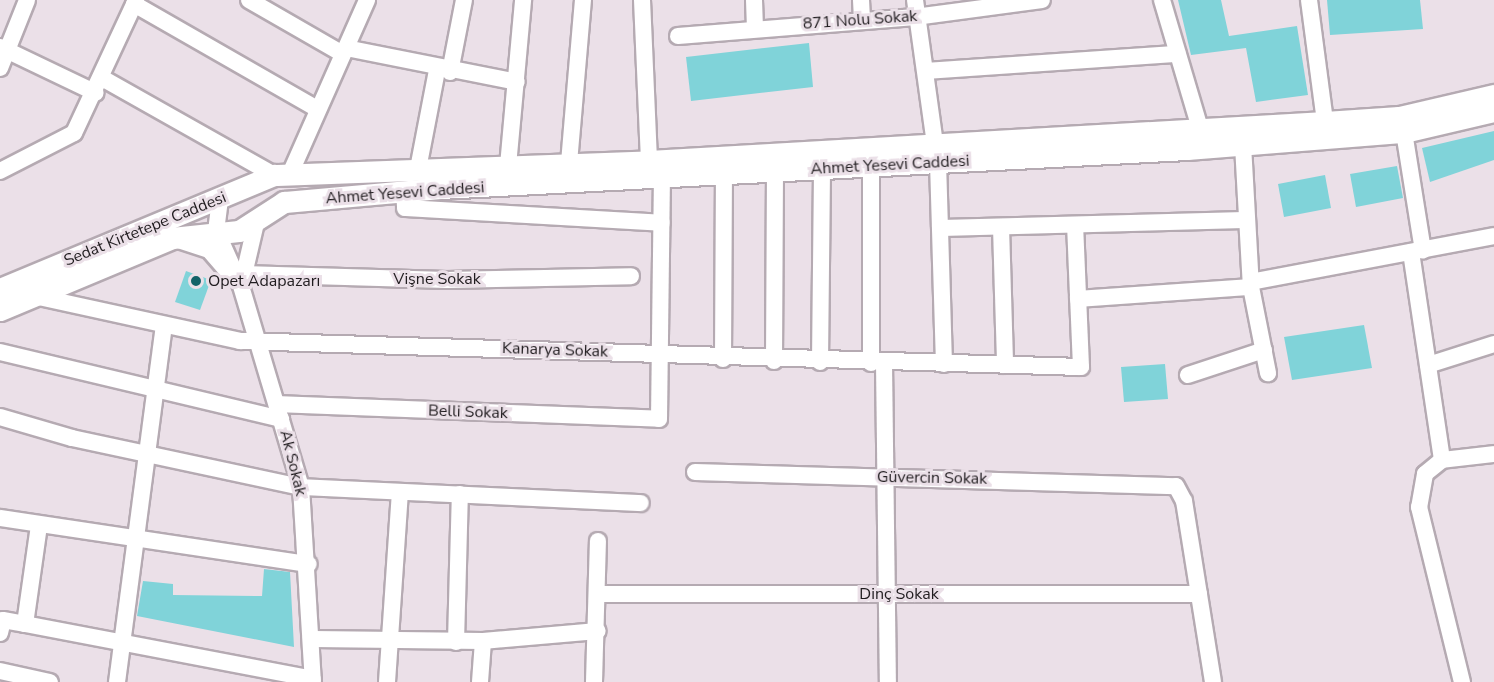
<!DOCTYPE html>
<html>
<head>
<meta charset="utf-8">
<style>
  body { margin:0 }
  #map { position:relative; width:1494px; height:682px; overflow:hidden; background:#ebe0e8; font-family:"Nunito Sans",sans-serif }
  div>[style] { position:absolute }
  .building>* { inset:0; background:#80d3d9 }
  .roads { filter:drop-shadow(2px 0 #b5aab2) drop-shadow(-2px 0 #b5aab2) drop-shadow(0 2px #b5aab2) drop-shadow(0 -2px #b5aab2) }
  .minor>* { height:16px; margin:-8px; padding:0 8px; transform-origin:8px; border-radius:8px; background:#fff }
  .major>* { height:21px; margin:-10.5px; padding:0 10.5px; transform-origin:10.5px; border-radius:10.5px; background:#fff }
  .dots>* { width:16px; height:16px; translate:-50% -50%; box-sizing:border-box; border:3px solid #ebe0e8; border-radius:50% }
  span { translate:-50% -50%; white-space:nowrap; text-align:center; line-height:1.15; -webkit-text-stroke:6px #ebe0e8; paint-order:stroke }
  .street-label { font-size:16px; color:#201c1f }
  .poi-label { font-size:16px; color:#201c1f }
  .left { translate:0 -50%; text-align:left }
</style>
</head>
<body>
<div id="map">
  <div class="building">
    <i style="clip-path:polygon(1178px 0,1221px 0,1229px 36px,1297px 26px,1308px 95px,1256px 102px,1246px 48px,1191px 55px)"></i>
    <i style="clip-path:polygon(1327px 0,1420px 0,1423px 29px,1330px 35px)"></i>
    <i style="clip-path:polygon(809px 43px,813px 87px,691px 101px,686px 57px)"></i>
    <i style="clip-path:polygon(1494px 131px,1494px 160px,1430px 182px,1422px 148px)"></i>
    <i style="clip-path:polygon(1397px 166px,1403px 198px,1356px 207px,1350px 174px)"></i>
    <i style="clip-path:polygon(1325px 175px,1331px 208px,1284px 217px,1278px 184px)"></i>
    <i style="clip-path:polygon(186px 271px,211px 280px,200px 310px,175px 302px)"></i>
    <i style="clip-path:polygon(1364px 325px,1372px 368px,1292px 380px,1284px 337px)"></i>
    <i style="clip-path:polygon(1165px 364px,1168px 399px,1124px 402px,1121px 367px)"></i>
    <i style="clip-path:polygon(264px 569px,290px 572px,294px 647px,137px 616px,143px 581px,173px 584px,173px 595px,262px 596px)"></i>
  </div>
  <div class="roads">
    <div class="minor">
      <i style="left:249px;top:0;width:108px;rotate:29.9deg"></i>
      <i style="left:642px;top:0;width:161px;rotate:87.5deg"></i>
      <i style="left:754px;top:0;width:29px;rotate:88deg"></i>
      <i style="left:861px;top:0;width:20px;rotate:87deg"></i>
      <i style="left:915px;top:0;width:145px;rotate:82.1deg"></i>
      <i style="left:1162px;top:0;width:134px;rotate:73.5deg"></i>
      <i style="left:1309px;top:0;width:123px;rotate:82.5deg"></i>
      <i style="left:134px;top:4px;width:211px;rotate:29.8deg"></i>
      <i style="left:678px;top:36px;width:238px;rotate:-4.6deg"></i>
      <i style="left:915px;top:17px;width:128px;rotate:-7.6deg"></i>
      <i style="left:0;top:47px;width:106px;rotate:25.6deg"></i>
      <i style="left:346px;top:48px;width:174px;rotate:11.2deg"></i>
      <i style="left:0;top:68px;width:73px;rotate:-68.3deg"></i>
      <i style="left:926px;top:71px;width:252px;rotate:-3.9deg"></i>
      <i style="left:450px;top:72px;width:73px;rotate:-79deg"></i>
      <i style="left:102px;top:78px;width:197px;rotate:29.4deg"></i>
      <i style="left:1404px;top:132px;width:120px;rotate:80.9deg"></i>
      <i style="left:1243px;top:145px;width:142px;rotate:86.8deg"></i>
      <i style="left:1251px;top:287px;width:88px;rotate:78.8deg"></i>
      <i style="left:938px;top:162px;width:202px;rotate:88.3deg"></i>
      <i style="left:569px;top:163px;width:164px;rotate:-85.1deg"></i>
      <i style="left:508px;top:166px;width:167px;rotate:-84.8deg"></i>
      <i style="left:871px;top:166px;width:197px;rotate:90deg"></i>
      <i style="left:418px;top:169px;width:101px;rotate:-79.1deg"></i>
      <i style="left:0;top:171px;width:83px;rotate:-27.2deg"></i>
      <i style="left:74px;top:133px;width:147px;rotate:-65deg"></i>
      <i style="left:290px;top:174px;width:190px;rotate:-66.1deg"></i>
      <i style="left:404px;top:192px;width:16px;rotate:86deg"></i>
      <i style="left:405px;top:208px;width:257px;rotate:3.3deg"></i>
      <i style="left:220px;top:199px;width:31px;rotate:97deg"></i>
      <i style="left:216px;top:230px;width:61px;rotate:65.9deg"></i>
      <i style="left:241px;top:286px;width:210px;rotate:73.4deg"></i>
      <i style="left:301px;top:487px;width:195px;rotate:86.5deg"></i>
      <i style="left:1001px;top:227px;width:138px;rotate:88.3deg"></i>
      <i style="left:940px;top:228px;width:306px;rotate:-1.5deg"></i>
      <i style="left:178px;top:240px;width:33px;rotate:18deg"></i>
      <i style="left:209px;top:250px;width:32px;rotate:49deg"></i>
      <i style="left:1411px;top:252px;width:210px;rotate:81.5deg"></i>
      <i style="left:243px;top:274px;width:204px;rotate:1.7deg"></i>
      <i style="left:447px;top:280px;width:184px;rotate:-1.2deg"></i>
      <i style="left:1251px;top:282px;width:247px;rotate:-10.7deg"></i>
      <i style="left:242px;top:283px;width:62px;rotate:-76.9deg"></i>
      <i style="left:34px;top:296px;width:211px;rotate:12.3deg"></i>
      <i style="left:240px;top:341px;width:841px;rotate:1.77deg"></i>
      <i style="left:1081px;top:367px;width:142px;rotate:-92.4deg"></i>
      <i style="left:1078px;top:299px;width:173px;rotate:-4deg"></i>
      <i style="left:0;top:352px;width:289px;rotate:13.4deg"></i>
      <i style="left:723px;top:359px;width:185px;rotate:-89.7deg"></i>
      <i style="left:774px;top:361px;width:190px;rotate:-89.7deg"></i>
      <i style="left:820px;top:362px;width:194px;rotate:-89.4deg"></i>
      <i style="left:884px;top:363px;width:319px;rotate:89.3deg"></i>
      <i style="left:1428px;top:365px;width:69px;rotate:-17.7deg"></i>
      <i style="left:1188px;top:375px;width:80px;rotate:-18.2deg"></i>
      <i style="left:277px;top:404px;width:382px;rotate:2.2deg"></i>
      <i style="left:659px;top:419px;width:242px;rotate:-89.3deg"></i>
      <i style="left:0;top:417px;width:75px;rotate:16.3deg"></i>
      <i style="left:72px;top:438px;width:234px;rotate:12.1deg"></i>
      <i style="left:301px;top:487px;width:340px;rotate:2.7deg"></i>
      <i style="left:1442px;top:460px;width:22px;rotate:141deg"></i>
      <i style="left:1425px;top:474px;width:34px;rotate:100deg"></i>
      <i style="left:1419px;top:507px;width:180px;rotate:76.2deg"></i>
      <i style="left:1442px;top:460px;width:52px;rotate:-6.6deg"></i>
      <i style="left:695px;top:472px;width:481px;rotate:1.7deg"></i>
      <i style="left:1176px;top:486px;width:17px;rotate:62deg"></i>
      <i style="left:1184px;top:501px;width:183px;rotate:80.9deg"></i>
      <i style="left:0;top:518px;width:312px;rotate:8.5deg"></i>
      <i style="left:598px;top:594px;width:601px"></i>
      <i style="left:25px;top:624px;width:293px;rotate:10.8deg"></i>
      <i style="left:0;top:633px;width:13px;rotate:-77deg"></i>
      <i style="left:3px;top:620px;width:22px;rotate:10deg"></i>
      <i style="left:25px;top:624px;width:99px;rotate:-81.9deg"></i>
      <i style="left:313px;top:639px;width:170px;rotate:0.7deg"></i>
      <i style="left:483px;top:641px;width:115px;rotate:-5deg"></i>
      <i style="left:456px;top:642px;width:148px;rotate:-88.5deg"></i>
      <i style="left:0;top:671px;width:51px;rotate:12.4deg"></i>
      <i style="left:117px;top:682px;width:360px;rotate:-82.5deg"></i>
      <i style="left:387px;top:682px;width:190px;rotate:-86.1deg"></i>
      <i style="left:480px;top:682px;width:41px;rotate:-85.8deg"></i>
      <i style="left:594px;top:682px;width:141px;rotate:-88.4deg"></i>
    </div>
    <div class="major">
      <i style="left:284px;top:202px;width:157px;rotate:-5.1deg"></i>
      <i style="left:440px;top:188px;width:748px;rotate:-2.99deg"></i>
      <i style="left:1187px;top:149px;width:218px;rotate:-4.5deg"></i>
      <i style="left:1404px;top:132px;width:92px;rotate:-13.1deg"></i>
      <i style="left:0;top:289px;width:297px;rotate:-22.6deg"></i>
      <i style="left:274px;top:175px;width:375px;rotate:-2.1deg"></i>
      <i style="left:649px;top:161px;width:677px;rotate:-3.3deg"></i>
      <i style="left:1325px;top:122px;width:74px;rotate:-3.9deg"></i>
      <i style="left:1399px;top:117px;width:98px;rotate:-13deg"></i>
      <i style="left:0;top:310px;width:186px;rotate:-22.7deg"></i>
      <i style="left:172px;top:238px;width:67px;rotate:-6deg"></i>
      <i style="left:239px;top:231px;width:54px;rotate:-32.8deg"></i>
    </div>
  </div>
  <div class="dots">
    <i style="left:196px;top:281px;background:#126268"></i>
  </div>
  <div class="street-label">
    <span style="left:860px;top:20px;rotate:-4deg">871 Nolu Sokak</span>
    <span style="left:890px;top:165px;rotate:-3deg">Ahmet Yesevi Caddesi</span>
    <span style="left:405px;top:193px;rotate:-4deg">Ahmet Yesevi Caddesi</span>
    <span style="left:145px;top:229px;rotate:-22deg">Sedat Kirtetepe Caddesi</span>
    <span style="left:437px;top:279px">Vişne Sokak</span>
    <span style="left:555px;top:350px;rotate:2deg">Kanarya Sokak</span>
    <span style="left:468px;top:412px;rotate:2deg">Belli Sokak</span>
    <span style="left:293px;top:463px;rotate:76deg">Ak Sokak</span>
    <span style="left:932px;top:478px;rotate:1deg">Güvercin Sokak</span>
    <span style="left:899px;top:594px">Dinç Sokak</span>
  </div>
  <div class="poi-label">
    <span class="left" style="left:208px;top:281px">Opet Adapazarı</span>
  </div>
</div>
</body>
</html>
